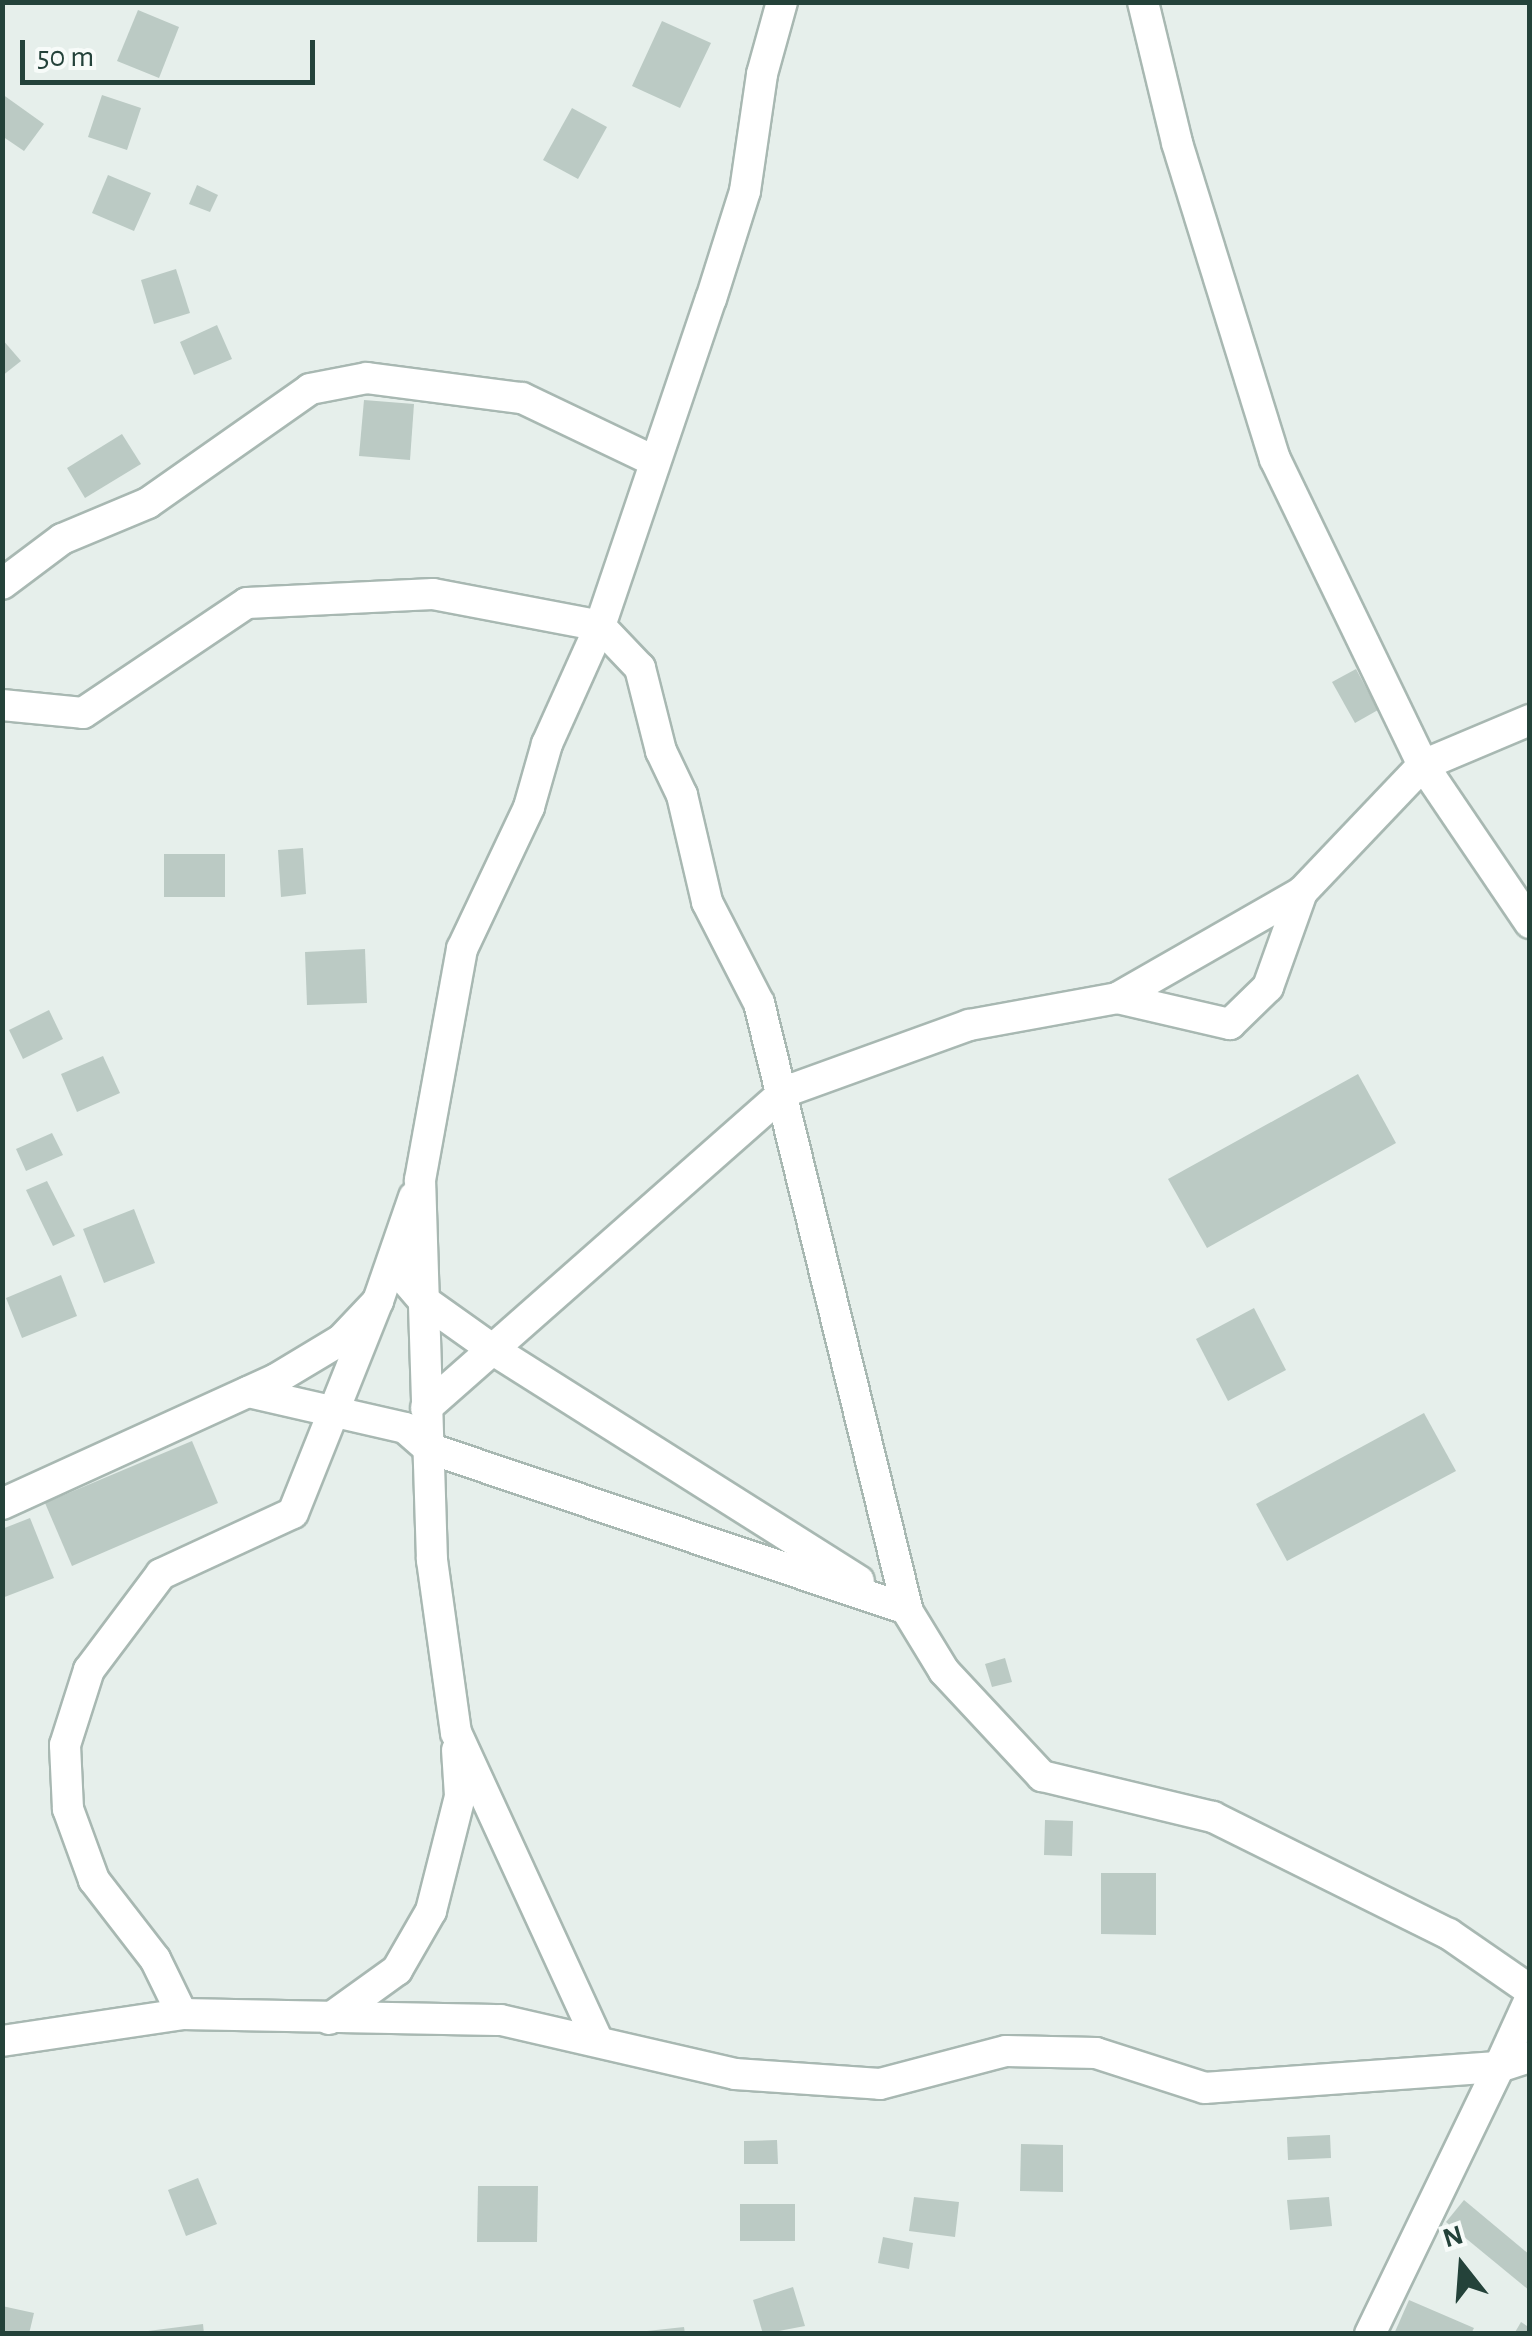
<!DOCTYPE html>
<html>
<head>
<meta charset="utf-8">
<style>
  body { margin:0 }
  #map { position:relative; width:1532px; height:2336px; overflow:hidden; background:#e6efeb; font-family:"Alegreya Sans",sans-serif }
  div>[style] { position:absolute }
  .building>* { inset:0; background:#bbcac4 }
  .roads { filter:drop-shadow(2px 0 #a8b8b2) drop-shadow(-2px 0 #a8b8b2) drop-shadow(0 2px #a8b8b2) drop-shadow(0 -2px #a8b8b2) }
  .minor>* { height:30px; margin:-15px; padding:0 15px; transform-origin:15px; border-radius:15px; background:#fff }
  span { translate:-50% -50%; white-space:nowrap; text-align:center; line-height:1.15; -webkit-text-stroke:8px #f7fbf9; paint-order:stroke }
  .frame { position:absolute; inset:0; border:5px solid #24423a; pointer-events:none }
  .north { position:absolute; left:1412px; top:2216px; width:100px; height:100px; -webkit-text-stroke:8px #f7fbf9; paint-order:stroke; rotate:343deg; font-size:28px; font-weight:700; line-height:40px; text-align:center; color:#24423a }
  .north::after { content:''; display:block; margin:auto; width:35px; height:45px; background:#24423a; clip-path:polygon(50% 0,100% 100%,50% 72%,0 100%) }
  .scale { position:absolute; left:20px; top:40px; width:295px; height:45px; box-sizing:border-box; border:5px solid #24423a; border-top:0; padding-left:12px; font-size:30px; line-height:35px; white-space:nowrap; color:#24423a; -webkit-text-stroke:8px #f7fbf9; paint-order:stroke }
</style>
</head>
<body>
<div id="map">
  <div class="building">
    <i style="clip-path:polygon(138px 10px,179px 27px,159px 78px,117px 61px)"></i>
    <i style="clip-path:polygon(662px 21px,711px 43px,680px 108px,632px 86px)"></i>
    <i style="clip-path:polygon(2px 94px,44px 124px,24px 151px,2px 136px)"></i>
    <i style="clip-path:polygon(102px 95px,141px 108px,127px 150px,88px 137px)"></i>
    <i style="clip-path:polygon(572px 108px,607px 127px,578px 179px,543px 160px)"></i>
    <i style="clip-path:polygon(108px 175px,151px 193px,134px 231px,92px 213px)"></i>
    <i style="clip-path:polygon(197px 185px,218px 195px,210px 212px,189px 204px)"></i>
    <i style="clip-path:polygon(176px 269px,190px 313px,154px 324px,141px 280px)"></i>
    <i style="clip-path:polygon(217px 325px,232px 359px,194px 375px,180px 342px)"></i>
    <i style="clip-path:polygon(2px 339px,21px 361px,2px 376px)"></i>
    <i style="clip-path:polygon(364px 400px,414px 404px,410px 460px,359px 456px)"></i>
    <i style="clip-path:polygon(122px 434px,141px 464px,85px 498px,67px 468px)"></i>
    <i style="clip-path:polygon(1356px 669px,1378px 710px,1355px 723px,1332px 682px)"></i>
    <i style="clip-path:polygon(303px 848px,306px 894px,281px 897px,278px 850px)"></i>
    <i style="clip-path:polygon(164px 854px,225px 854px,225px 897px,164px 897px)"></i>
    <i style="clip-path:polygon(365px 949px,367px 1003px,307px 1005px,305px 952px)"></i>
    <i style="clip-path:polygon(49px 1010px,63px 1039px,23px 1059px,9px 1030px)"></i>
    <i style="clip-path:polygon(103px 1056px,120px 1093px,77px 1112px,61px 1074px)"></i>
    <i style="clip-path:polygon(1358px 1074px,1396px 1143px,1207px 1248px,1168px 1179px)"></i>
    <i style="clip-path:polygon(52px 1133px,63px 1155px,26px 1171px,16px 1149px)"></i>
    <i style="clip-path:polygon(47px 1181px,75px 1236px,53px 1246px,26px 1190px)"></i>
    <i style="clip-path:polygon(134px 1209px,155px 1263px,104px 1283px,83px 1229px)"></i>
    <i style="clip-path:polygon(61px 1275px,77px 1316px,22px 1338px,6px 1298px)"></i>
    <i style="clip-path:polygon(1254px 1308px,1286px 1370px,1228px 1401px,1196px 1339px)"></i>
    <i style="clip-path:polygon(1424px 1413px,1456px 1471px,1287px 1561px,1256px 1504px)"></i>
    <i style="clip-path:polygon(192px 1441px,218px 1503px,72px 1566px,45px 1503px)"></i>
    <i style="clip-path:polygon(30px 1518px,54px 1578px,2px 1598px,2px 1529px)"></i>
    <i style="clip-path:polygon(1005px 1658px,1012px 1682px,992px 1687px,985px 1664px)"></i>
    <i style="clip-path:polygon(1045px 1820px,1073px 1821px,1072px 1856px,1044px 1855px)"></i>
    <i style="clip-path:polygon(1101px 1873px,1156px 1873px,1156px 1935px,1101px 1934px)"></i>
    <i style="clip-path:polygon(1330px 2135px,1331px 2158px,1288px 2160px,1287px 2137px)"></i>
    <i style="clip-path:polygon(777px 2140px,778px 2164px,744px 2164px,744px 2141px)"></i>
    <i style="clip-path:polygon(1021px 2144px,1063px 2145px,1063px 2192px,1020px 2191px)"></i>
    <i style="clip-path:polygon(198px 2178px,217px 2224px,186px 2236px,168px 2190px)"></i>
    <i style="clip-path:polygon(478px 2186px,538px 2186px,537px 2242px,477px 2242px)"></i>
    <i style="clip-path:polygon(914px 2197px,959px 2202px,955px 2237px,909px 2231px)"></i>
    <i style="clip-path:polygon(1329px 2197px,1332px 2226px,1290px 2230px,1287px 2200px)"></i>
    <i style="clip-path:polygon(1464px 2200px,1530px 2255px,1530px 2291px,1446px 2222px)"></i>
    <i style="clip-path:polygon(740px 2204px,795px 2204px,795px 2241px,740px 2241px)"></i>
    <i style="clip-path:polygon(883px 2237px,913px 2243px,909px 2269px,878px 2263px)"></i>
    <i style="clip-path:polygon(793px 2287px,805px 2326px,763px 2334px,753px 2300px)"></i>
    <i style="clip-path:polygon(1409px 2300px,1474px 2328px,1471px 2334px,1394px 2334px)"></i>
    <i style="clip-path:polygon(2px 2306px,34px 2313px,29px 2334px,2px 2334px)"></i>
    <i style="clip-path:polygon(1521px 2322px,1530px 2328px,1530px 2334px,1514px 2334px)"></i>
    <i style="clip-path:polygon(203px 2324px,204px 2334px,148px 2334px,148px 2331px)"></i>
    <i style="clip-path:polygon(684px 2327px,685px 2334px,648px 2334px,647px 2331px)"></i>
  </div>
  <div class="roads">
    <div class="minor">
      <i style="left:1143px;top:2px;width:145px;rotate:76.4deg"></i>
      <i style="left:1177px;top:143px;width:331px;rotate:72.8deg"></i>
      <i style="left:1275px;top:459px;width:340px;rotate:64.2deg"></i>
      <i style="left:1423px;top:765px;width:191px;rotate:55.9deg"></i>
      <i style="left:2px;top:584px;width:75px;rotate:-36.9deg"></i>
      <i style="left:62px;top:539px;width:93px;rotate:-22.7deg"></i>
      <i style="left:148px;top:503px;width:198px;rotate:-35.1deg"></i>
      <i style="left:310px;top:389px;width:58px;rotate:-10.9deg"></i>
      <i style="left:367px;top:378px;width:156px;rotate:7.4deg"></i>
      <i style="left:522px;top:398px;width:144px;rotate:25.5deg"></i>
      <i style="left:2px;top:705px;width:81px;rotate:5.6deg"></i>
      <i style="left:83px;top:713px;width:197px;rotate:-33.9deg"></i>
      <i style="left:247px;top:603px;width:186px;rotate:-2.8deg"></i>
      <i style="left:433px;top:594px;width:170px;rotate:10.8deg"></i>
      <i style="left:600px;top:626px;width:58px;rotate:46.4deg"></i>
      <i style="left:640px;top:668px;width:86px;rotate:75.8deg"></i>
      <i style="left:661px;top:751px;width:49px;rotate:64.5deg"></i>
      <i style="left:682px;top:795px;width:110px;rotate:76.8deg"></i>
      <i style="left:707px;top:902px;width:114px;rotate:62.8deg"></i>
      <i style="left:759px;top:1003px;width:627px;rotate:76.25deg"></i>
      <i style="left:908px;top:1612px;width:69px;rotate:58.6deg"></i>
      <i style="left:944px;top:1671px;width:144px;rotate:47deg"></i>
      <i style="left:1042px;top:1776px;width:176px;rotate:13.5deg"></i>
      <i style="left:1213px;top:1817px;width:263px;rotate:26.4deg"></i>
      <i style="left:1449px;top:1934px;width:98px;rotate:34.7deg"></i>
      <i style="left:1117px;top:998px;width:116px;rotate:13deg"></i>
      <i style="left:1230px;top:1024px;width:53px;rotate:-44.2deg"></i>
      <i style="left:1268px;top:987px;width:101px;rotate:-70.3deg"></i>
      <i style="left:393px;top:1265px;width:46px;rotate:49.4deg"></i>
      <i style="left:423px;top:1300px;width:85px;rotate:35.4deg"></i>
      <i style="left:492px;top:1349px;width:434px;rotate:32.3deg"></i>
      <i style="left:248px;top:1392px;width:161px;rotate:12.9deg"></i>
      <i style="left:405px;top:1428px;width:30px;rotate:41deg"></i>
      <i style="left:428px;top:1448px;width:496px;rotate:18.6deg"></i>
      <i style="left:426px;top:1408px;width:478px;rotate:-41.4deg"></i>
      <i style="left:784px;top:1092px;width:197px;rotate:-19.9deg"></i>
      <i style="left:969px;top:1025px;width:150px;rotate:-10.3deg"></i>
      <i style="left:1117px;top:998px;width:213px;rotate:-29.8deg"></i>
      <i style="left:1302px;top:892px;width:175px;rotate:-46.4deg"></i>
      <i style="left:1423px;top:765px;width:116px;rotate:-22.8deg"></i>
      <i style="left:2px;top:1504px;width:301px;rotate:-24.5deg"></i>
      <i style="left:276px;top:1379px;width:76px;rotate:-31deg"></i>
      <i style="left:341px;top:1340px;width:54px;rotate:-46.5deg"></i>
      <i style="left:378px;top:1301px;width:110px;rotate:-70.9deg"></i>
      <i style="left:182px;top:2014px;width:61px;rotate:-116.1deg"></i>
      <i style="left:155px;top:1959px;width:100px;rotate:-127.7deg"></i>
      <i style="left:94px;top:1880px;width:76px;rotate:-110.1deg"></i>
      <i style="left:68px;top:1809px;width:64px;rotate:-92.7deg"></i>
      <i style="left:65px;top:1745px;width:79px;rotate:-72.3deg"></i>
      <i style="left:89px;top:1670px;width:120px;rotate:-53.1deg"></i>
      <i style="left:161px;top:1574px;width:145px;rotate:-24.8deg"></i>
      <i style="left:293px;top:1513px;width:228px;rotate:-68.2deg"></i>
      <i style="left:329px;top:2019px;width:84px;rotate:-35.8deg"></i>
      <i style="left:397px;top:1970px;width:68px;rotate:-60deg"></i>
      <i style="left:431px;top:1911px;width:119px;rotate:-75.8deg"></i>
      <i style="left:460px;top:1796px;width:46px;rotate:-93.7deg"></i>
      <i style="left:597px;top:2039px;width:337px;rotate:-114.7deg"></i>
      <i style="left:456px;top:1733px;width:175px;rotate:-97.9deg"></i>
      <i style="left:432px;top:1560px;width:380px;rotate:-91.8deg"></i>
      <i style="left:420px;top:1180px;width:235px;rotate:-79.7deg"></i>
      <i style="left:462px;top:949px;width:157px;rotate:-64.7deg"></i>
      <i style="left:529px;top:807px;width:66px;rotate:-74.1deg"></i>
      <i style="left:547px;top:744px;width:129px;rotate:-65.8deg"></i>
      <i style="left:600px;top:626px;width:345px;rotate:-71.3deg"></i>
      <i style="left:711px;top:299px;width:113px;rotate:-72.5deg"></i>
      <i style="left:745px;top:191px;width:118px;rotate:-81.7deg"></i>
      <i style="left:762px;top:74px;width:75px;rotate:-74.5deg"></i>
      <i style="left:2px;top:2041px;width:182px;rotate:-8.5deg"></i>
      <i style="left:182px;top:2014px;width:319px;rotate:1.1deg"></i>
      <i style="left:501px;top:2020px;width:240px;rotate:13deg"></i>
      <i style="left:735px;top:2074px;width:145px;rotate:3.9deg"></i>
      <i style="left:880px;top:2084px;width:130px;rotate:-14.7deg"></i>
      <i style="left:1006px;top:2051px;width:90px;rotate:1.3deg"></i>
      <i style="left:1096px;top:2053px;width:114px;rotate:17.8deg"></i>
      <i style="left:1205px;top:2088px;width:295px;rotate:-4.1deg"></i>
      <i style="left:1499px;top:2067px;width:75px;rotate:-65.5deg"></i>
      <i style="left:1370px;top:2334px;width:297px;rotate:-64.2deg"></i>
      <i style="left:1499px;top:2067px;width:33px;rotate:-18deg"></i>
    </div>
  </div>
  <div class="frame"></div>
  <div class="north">N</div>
  <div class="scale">50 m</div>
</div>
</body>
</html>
